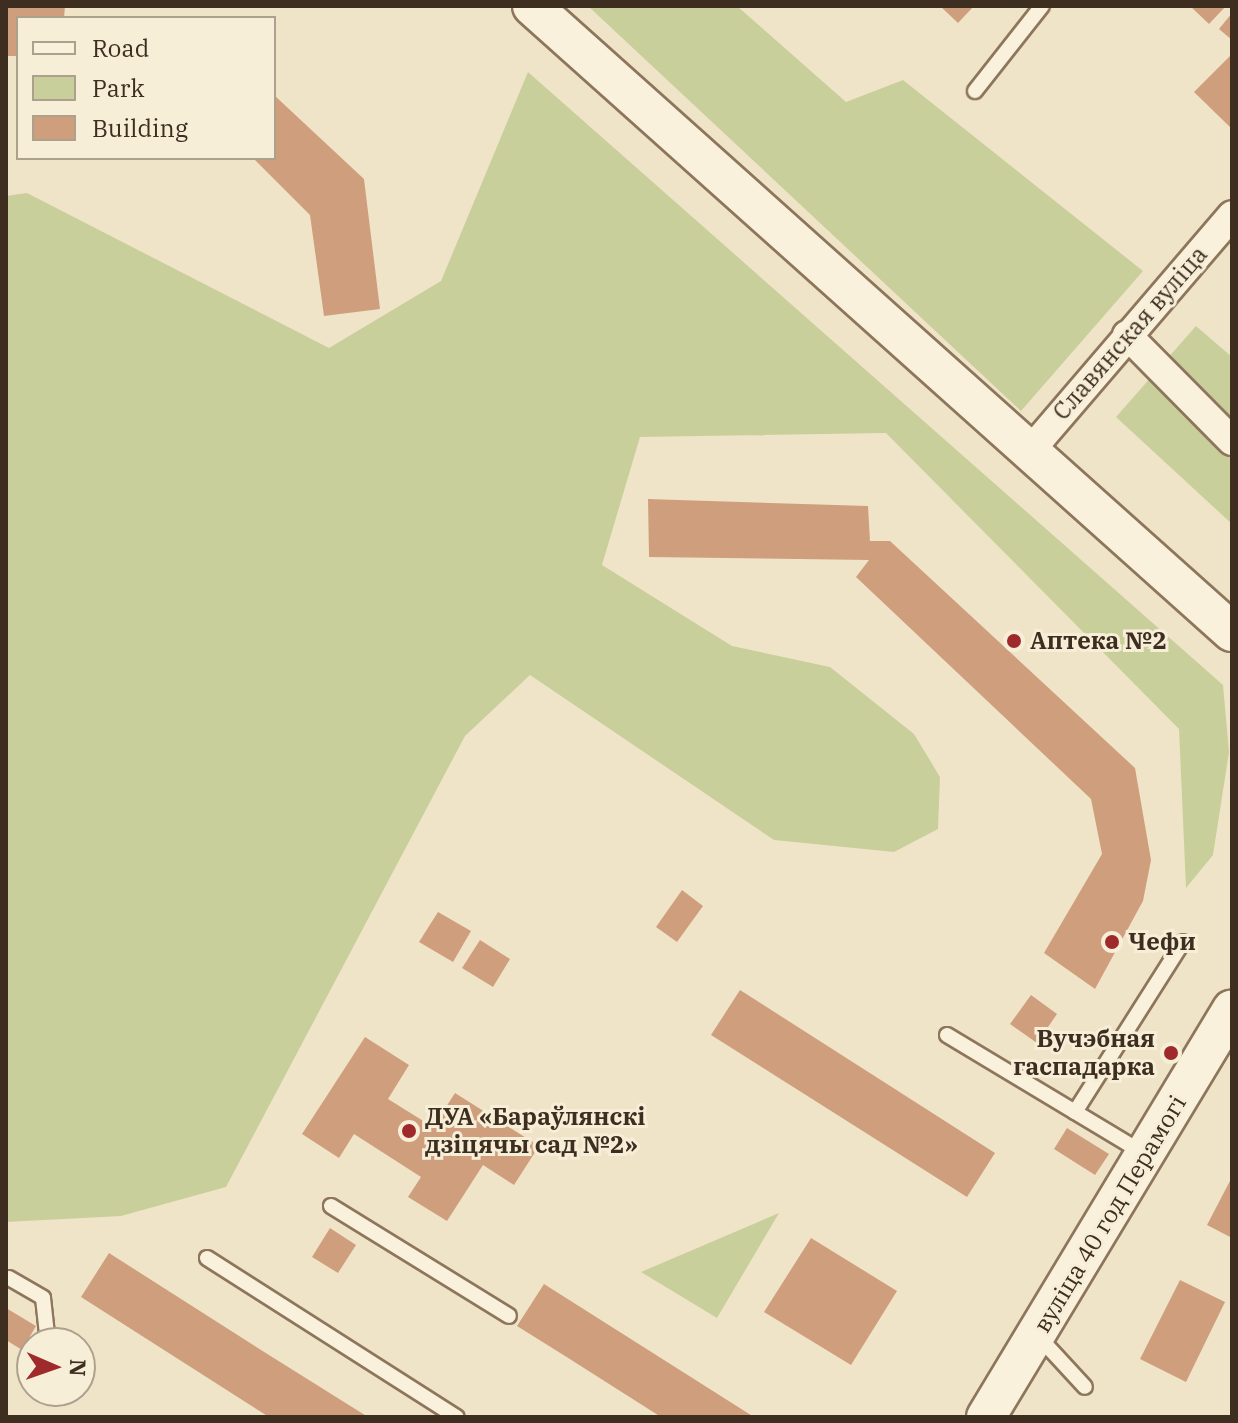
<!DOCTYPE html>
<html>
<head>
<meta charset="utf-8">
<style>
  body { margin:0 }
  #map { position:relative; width:1238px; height:1423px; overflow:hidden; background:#f0e4c8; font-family:"IBM Plex Serif",serif }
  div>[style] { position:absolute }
  .green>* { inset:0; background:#c9cf9b }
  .building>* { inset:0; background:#cf9f7d }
  .roads { filter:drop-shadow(2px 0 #8d765c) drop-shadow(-2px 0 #8d765c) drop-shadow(0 2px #8d765c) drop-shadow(0 -2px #8d765c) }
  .lane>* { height:14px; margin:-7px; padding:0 7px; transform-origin:7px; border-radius:7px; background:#faf1dc }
  .street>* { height:28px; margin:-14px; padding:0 14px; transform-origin:14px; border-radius:14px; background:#faf1dc }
  .secondary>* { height:38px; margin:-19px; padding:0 19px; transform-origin:19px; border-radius:19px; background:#faf1dc }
  .dots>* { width:22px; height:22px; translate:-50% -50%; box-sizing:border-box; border:4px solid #f7eed8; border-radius:50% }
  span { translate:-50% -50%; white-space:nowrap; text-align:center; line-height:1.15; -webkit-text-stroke:6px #f7eed8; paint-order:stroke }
  .street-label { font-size:24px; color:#3d2e20 }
  .poi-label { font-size:24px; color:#3d2e20; font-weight:700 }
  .left { translate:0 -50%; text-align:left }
  .right { translate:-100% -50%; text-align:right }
  .frame { position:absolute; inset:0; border:8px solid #3d2e20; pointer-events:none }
  .legend { position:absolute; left:16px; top:16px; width:260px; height:144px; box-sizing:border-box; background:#f7eed8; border:2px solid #ada18e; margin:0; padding:10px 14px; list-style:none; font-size:24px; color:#3d2e20 }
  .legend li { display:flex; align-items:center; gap:16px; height:40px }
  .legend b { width:40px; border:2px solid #ada18e }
  .north { position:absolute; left:16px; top:1327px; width:80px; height:80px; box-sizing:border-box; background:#f7eed8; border:2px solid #ada18e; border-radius:50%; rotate:92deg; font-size:22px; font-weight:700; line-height:32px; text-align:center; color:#3d2e20 }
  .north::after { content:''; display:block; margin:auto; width:28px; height:36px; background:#9e2a2b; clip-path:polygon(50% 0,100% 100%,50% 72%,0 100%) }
</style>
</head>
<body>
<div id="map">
  <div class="green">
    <i style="clip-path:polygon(588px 6px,737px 6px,846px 102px,903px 80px,1143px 271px,1021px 411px)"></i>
    <i style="clip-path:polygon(528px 72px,1223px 685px,1229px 752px,1213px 855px,1186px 888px,1179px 729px,886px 433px,640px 437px,602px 565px,732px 646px,830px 667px,914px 734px,940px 777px,938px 829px,894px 852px,774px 840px,530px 675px,465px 736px,226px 1187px,121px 1216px,6px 1222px,6px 196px,27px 193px,329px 348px,441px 281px)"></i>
    <i style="clip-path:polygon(1196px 326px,1232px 357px,1232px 524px,1116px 417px)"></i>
    <i style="clip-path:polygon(779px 1213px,717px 1318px,641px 1272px)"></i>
  </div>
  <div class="building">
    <i style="clip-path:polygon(6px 6px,65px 6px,64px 18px,18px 18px,18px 56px,6px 56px)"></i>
    <i style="clip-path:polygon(940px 6px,974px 6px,958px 23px)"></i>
    <i style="clip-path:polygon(1190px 6px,1226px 6px,1209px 24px)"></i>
    <i style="clip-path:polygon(1232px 13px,1232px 40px,1219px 29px)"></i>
    <i style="clip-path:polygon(1230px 56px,1232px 58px,1232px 129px,1194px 92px)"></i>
    <i style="clip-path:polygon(274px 95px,364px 179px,380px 309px,324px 316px,310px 215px,253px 158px,274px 158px)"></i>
    <i style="clip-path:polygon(648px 499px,868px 506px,870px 541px,890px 541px,1135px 768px,1151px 860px,1143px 901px,1095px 989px,1044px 953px,1102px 854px,1091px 799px,856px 577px,869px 560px,649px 557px)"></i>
    <i style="clip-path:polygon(682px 890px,703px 906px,677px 942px,656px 927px)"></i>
    <i style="clip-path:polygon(438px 912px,471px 931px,453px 962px,419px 942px)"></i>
    <i style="clip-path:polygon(480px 940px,510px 959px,493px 987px,462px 968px)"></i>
    <i style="clip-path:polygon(740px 990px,995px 1153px,967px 1197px,711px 1035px)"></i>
    <i style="clip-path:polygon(1031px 995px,1057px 1014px,1037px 1043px,1010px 1024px)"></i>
    <i style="clip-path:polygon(365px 1037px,409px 1065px,388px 1099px,433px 1127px,455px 1093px,539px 1146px,514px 1185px,483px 1165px,447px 1221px,408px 1197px,421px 1177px,354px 1134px,339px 1158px,302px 1134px)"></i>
    <i style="clip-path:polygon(1067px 1128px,1109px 1154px,1095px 1175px,1054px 1149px)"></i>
    <i style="clip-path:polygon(1232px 1177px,1232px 1238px,1207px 1225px)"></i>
    <i style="clip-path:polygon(330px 1228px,356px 1245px,338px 1273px,312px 1257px)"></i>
    <i style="clip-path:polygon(811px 1238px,897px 1291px,851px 1365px,764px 1312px)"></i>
    <i style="clip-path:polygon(109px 1253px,261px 1350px,368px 1417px,269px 1417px,81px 1297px)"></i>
    <i style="clip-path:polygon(1180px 1280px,1225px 1302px,1186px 1382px,1140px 1359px)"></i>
    <i style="clip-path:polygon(544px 1284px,754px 1417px,661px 1417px,565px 1356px,517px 1326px)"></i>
    <i style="clip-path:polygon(6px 1308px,36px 1326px,22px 1350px,6px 1340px)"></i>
  </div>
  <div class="roads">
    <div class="lane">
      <i style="left:975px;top:91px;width:108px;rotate:-51.8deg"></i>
      <i style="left:947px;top:1035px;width:227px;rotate:31deg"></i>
      <i style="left:1075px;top:1112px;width:201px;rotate:-57.6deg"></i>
      <i style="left:331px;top:1206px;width:209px;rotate:31.7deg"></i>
      <i style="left:207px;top:1258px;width:296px;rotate:32.5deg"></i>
      <i style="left:9px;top:1278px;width:39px;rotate:30deg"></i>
      <i style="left:43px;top:1298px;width:45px;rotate:83.7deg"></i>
      <i style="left:1038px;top:1336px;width:69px;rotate:47.3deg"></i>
    </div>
    <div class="street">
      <i style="left:1127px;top:335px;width:149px;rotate:45.3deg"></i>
      <i style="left:1029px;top:452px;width:312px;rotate:-49.4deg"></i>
    </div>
    <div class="secondary">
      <i style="left:532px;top:6px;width:939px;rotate:41.81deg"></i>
      <i style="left:986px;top:1417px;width:476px;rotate:-58.9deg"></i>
    </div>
  </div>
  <div class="dots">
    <i style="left:1014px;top:641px;background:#9e2a2b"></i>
    <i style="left:1112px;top:942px;background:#9e2a2b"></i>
    <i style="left:1171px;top:1053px;background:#9e2a2b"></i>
    <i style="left:409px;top:1131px;background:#9e2a2b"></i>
  </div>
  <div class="street-label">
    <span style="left:1130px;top:333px;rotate:-49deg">Славянская вуліца</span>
    <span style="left:1110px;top:1214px;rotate:-59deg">вуліца 40 год Перамогі</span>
  </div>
  <div class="poi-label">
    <span class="left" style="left:1030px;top:641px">Аптека №2</span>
    <span class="left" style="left:1128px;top:942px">Чефи</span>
    <span class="right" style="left:1155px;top:1053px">Вучэбная<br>гаспадарка</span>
    <span class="left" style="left:425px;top:1131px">ДУА «Бараўлянскі<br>дзіцячы сад №2»</span>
  </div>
  <div class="frame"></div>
  <ul class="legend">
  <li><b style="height:10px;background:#faf1dc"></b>Road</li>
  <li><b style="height:22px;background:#c9cf9b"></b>Park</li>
  <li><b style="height:22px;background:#cf9f7d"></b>Building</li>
  </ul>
  <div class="north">N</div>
</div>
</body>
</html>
